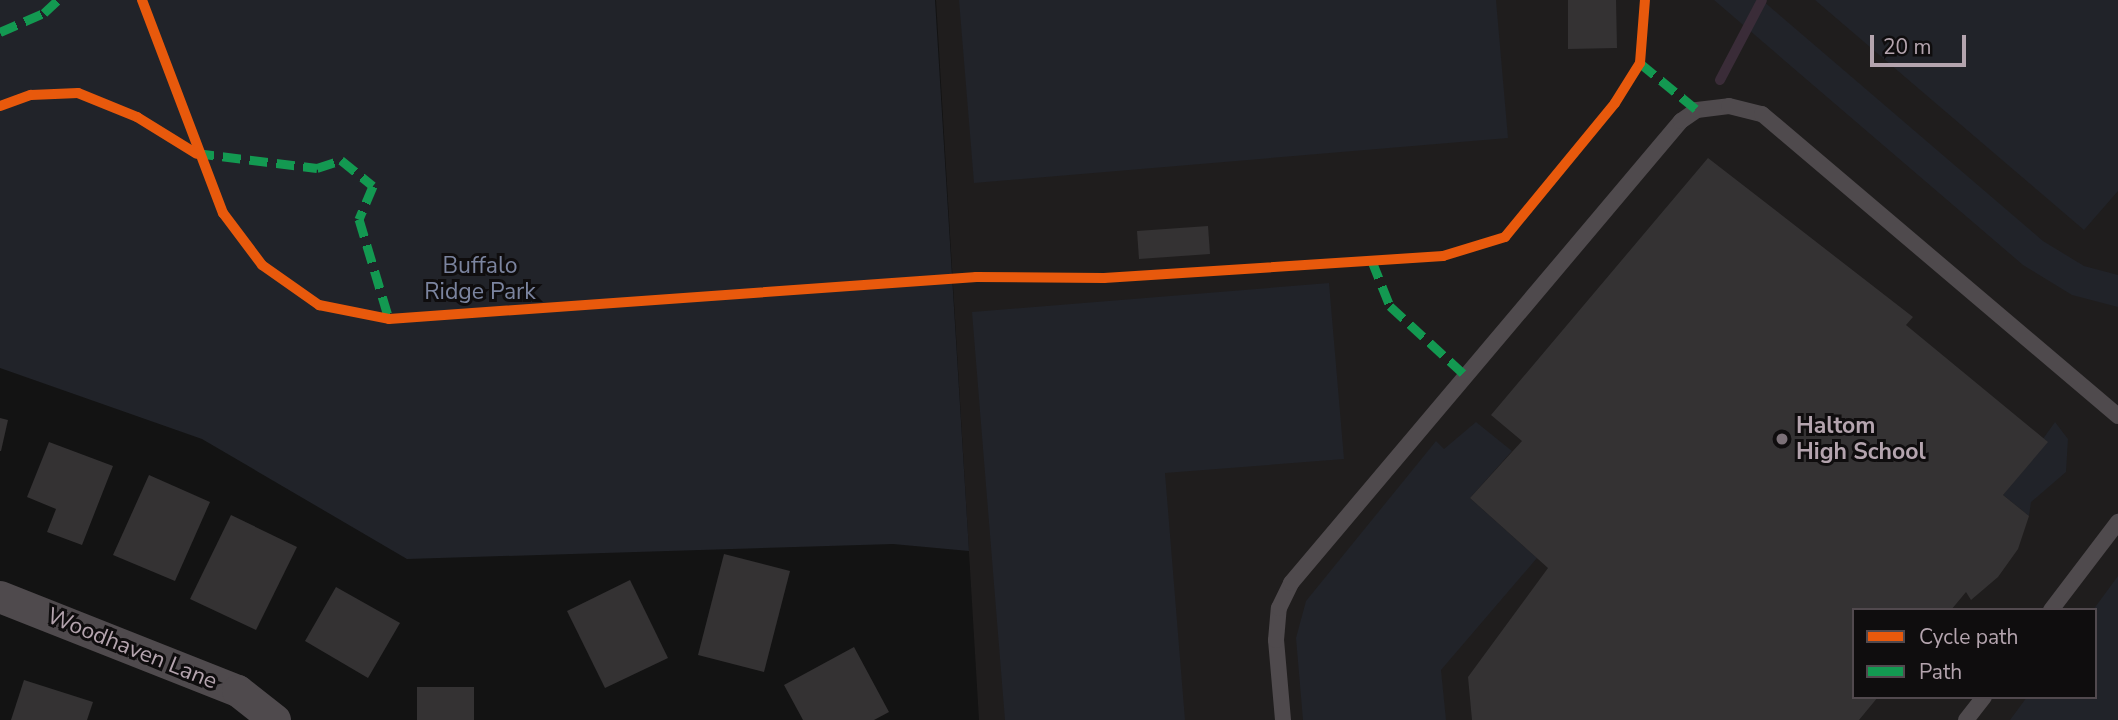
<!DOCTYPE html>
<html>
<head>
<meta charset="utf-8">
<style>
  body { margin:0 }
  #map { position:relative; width:2118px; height:720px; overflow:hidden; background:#131313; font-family:"Nunito Sans",sans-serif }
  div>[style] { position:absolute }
  .built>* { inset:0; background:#1f1d1d }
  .green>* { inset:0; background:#212329 }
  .stream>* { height:10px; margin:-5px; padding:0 5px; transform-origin:5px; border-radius:5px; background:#3a2c38 }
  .building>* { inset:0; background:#343233 }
  .lane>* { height:16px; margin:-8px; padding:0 8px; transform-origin:8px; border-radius:8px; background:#4f4a4d }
  .street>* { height:32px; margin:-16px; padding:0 16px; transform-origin:16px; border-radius:16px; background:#4f4a4d }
  .quiet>* { height:9px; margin-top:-4.5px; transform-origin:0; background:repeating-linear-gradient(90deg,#139951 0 18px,transparent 0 27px) }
  .cycleway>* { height:10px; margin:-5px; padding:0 5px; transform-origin:5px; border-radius:5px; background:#e8590c }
  .dots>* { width:19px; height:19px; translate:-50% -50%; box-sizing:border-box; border:4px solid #0f0d0e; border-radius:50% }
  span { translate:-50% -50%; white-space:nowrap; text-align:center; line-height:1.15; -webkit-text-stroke:6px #0f0d0e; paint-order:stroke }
  .park-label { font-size:23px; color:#7b849f }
  .poi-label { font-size:23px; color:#b4a4ae; font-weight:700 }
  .left { translate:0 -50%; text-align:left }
  .street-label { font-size:23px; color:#b4a4ae }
  .legend { position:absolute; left:1852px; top:608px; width:245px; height:91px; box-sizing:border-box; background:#0f0d0e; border:2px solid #51494e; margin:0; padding:9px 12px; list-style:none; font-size:21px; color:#b4a4ae }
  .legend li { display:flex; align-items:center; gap:14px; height:35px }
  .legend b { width:35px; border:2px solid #51494e }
  .scale { position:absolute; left:1870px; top:35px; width:96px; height:32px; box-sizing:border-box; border:4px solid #b4a4ae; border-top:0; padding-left:9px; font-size:21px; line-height:24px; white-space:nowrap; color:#b4a4ae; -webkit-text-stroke:5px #0f0d0e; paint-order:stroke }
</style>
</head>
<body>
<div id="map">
  <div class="built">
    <i style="clip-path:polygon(evenodd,936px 0,2118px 0,2118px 720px,979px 720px,936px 0,1854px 610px,2095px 610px,2095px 697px,1854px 697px,1854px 610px)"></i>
  </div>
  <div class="green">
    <i style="clip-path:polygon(0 0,935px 0,969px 551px,893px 544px,407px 559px,202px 439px,0 368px)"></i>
    <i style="clip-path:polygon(959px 0,1496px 0,1508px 138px,974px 183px)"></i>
    <i style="clip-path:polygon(1714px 0,1762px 0,2043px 241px,2084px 266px,2118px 275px,2118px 307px,2072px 295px,2023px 265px)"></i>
    <i style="clip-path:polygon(1815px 0,2118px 0,2118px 191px,2084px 230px)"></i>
    <i style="clip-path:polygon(1329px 283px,1344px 459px,1165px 473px,1185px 720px,1005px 720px,972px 312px)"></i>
    <i style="clip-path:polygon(1476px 422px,1512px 451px,1470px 498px,1537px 558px,1441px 670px,1446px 720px,1303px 720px,1296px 638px,1306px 601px,1436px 441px,1444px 449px)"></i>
    <i style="clip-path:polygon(2055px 422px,2068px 439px,2066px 472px,2031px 502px,2029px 516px,2003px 495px)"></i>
    <i style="clip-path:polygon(2118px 576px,2118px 720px,2010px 720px,2027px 697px,2095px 697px,2093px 610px)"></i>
  </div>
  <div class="stream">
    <i style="left:1720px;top:80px;width:90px;rotate:-62.3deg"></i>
  </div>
  <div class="building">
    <i style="clip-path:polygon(1568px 0,1616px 0,1617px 48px,1568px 49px)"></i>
    <i style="clip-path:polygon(1708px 158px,1913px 317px,1906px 325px,2048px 442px,2003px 495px,2029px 516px,2018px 549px,1998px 577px,1971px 600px,1966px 592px,1951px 610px,1854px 610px,1854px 697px,1878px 697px,1859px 720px,1472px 720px,1468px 677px,1548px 568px,1470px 498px,1522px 441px,1491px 415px)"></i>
    <i style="clip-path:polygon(1208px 226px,1210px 254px,1139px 259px,1137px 231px)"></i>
    <i style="clip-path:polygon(0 418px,8px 420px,1px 451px,0 451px)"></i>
    <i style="clip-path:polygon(49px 442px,113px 466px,82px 545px,47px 532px,56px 509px,27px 497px)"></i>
    <i style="clip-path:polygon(149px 475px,210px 502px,175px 581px,113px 555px)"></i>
    <i style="clip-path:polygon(231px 515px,297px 547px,256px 630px,190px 599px)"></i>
    <i style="clip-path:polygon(724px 554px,790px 571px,764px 672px,698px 655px)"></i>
    <i style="clip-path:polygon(630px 580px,668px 658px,605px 688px,567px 611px)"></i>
    <i style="clip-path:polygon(336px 587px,400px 623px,368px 678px,305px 641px)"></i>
    <i style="clip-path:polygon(854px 647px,889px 712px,874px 720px,803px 720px,784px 685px)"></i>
    <i style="clip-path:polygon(24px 680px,93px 702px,87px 720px,11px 720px)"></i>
    <i style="clip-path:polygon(417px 687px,474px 687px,474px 720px,417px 720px)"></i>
  </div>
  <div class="lane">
    <i style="left:2051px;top:610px;width:111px;rotate:-52.7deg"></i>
    <i style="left:1283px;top:720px;width:80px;rotate:-95deg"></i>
    <i style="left:1276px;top:640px;width:32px;rotate:-85deg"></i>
    <i style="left:1279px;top:608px;width:28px;rotate:-64deg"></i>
    <i style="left:1291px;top:583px;width:605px;rotate:-49.83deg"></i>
    <i style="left:1681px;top:121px;width:19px;rotate:-35deg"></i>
    <i style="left:1697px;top:110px;width:32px;rotate:-7deg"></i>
    <i style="left:1729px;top:106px;width:34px;rotate:14deg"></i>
    <i style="left:1762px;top:114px;width:467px;rotate:40.3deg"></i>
    <i style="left:1966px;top:720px;width:29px;rotate:-52deg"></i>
  </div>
  <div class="street">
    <i style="left:0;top:597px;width:256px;rotate:21.6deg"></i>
    <i style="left:238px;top:691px;width:47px;rotate:38.1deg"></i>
  </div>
  <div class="quiet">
    <i style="left:0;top:32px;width:48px;rotate:-23.4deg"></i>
    <i style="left:44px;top:13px;width:19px;rotate:-43deg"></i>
    <i style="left:1640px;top:63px;width:74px;rotate:39.5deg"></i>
    <i style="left:196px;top:153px;width:122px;rotate:7.1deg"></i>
    <i style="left:317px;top:168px;width:25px;rotate:-18deg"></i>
    <i style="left:341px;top:160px;width:41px;rotate:39.1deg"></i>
    <i style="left:373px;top:186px;width:36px;rotate:113deg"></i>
    <i style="left:359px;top:219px;width:104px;rotate:73.3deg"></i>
    <i style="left:1372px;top:261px;width:48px;rotate:68.2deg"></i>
    <i style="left:1390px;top:306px;width:103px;rotate:42.6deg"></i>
  </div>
  <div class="cycleway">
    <i style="left:142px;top:0;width:228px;rotate:69.2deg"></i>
    <i style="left:223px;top:213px;width:65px;rotate:53.1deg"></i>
    <i style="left:262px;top:265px;width:70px;rotate:35.1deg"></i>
    <i style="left:319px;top:305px;width:71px;rotate:11.3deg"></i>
    <i style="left:389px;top:319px;width:589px;rotate:-4.09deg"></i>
    <i style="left:976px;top:277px;width:128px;rotate:0.4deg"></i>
    <i style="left:1104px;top:278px;width:340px;rotate:-3.7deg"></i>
    <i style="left:1443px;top:256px;width:65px;rotate:-17deg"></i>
    <i style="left:1505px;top:237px;width:173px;rotate:-50.6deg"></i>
    <i style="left:1615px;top:103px;width:47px;rotate:-58deg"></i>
    <i style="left:1640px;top:63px;width:63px;rotate:-85.5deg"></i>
    <i style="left:0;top:106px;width:33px;rotate:-20deg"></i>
    <i style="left:31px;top:95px;width:47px;rotate:-2.4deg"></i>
    <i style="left:78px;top:93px;width:64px;rotate:22.1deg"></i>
    <i style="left:137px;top:117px;width:70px;rotate:31.7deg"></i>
  </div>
  <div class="dots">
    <i style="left:1782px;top:439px;background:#7c7178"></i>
  </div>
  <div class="park-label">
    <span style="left:480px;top:279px">Buffalo<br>Ridge Park</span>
  </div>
  <div class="poi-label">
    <span class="left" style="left:1796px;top:439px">Haltom<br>High School</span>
  </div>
  <div class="street-label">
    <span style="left:132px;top:649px;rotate:22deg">Woodhaven Lane</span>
  </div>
  <ul class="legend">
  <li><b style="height:9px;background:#e8590c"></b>Cycle path</li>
  <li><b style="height:9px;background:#139951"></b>Path</li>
  </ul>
  <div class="scale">20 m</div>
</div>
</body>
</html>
